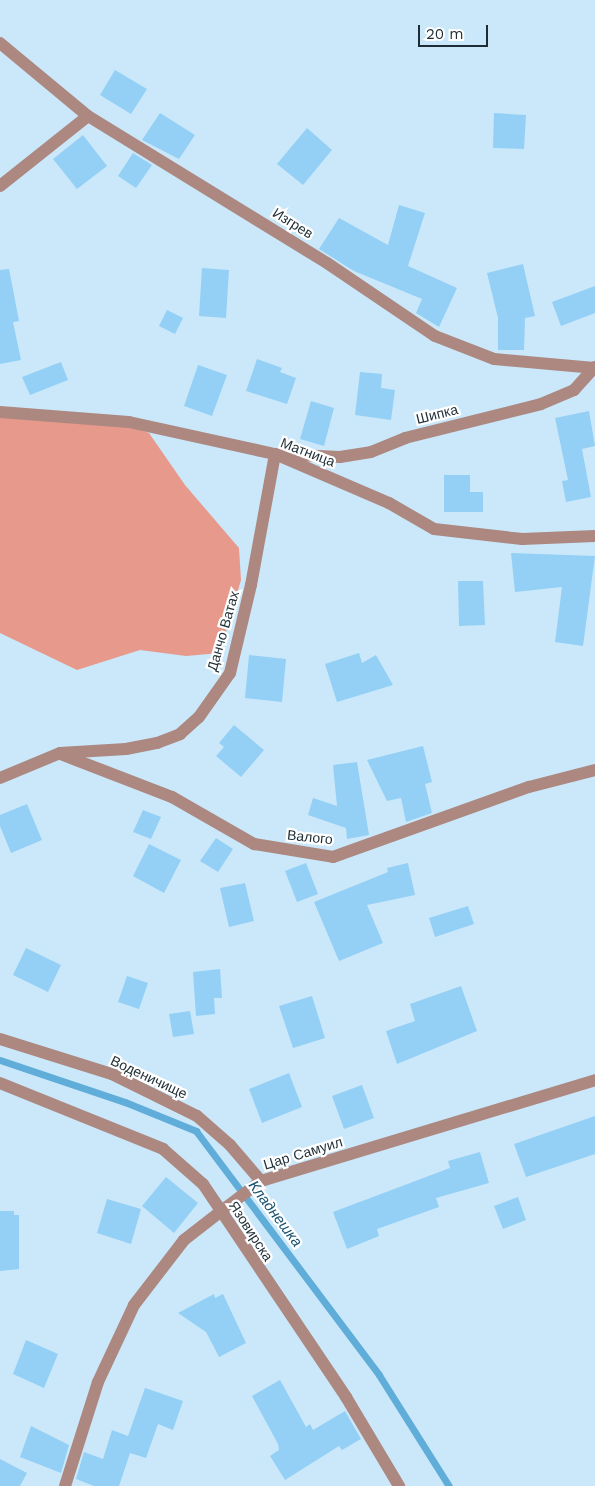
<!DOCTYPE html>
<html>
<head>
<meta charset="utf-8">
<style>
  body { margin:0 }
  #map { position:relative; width:595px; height:1486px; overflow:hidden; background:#cae8fa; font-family:"Work Sans",sans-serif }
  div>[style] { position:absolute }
  .green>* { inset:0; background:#e7998c }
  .stream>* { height:7px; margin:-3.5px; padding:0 3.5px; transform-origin:3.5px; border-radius:3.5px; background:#60adda }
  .building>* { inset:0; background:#94d0f5 }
  .street>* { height:12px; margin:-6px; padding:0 6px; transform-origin:6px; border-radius:6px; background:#ac8881 }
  span { translate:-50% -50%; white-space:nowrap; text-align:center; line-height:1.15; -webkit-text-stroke:4.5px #fff; paint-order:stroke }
  .street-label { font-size:14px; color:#1e2d35 }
  .water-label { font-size:15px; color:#165271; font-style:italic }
  .scale { position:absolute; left:418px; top:25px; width:70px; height:22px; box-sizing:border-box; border:2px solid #1e2d35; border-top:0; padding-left:6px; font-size:15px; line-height:18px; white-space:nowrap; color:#1e2d35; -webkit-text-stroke:4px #fff; paint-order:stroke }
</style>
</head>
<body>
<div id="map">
  <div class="green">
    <i style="clip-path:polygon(0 414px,121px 423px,149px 433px,185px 485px,239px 548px,241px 580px,220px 653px,186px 656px,140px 650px,77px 670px,0 633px)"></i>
  </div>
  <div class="stream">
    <i style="left:0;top:1060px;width:132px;rotate:18.6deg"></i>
    <i style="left:125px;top:1102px;width:77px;rotate:22.2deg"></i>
    <i style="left:196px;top:1131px;width:305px;rotate:53.1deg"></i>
    <i style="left:379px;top:1375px;width:131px;rotate:57.8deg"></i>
  </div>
  <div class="building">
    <i style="clip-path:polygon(115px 70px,147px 89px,131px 114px,100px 95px)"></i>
    <i style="clip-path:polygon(160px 113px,195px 135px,179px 159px,142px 140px)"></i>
    <i style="clip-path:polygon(494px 113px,526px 115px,524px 149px,493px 148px)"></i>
    <i style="clip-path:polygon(307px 128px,332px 150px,303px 185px,277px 164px)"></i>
    <i style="clip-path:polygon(83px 135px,107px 166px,77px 189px,53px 159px)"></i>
    <i style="clip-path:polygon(133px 153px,152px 165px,136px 188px,118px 176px)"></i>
    <i style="clip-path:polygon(399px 205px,425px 213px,408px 266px,457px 288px,439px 327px,416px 313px,422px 299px,354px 271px,319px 249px,339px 218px,388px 245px)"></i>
    <i style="clip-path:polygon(523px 264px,535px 316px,525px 318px,524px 350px,498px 350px,498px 318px,487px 273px)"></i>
    <i style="clip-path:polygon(202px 268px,229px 270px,226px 318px,199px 316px)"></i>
    <i style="clip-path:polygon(9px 269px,19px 321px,13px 322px,21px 360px,0 364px,0 270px)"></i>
    <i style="clip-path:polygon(595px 286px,595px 313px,561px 326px,552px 302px)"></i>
    <i style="clip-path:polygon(167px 310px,183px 318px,175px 334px,159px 326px)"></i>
    <i style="clip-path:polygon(257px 359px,282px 368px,280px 372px,296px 378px,287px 404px,246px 391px)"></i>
    <i style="clip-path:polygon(61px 362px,68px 380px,30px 395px,22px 377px)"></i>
    <i style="clip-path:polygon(198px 365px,227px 375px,212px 416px,184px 406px)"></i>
    <i style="clip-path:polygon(360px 372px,382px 374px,381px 388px,395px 390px,391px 420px,355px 415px)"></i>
    <i style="clip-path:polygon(311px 401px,334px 408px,324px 446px,300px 439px)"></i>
    <i style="clip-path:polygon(589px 411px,595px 446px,582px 449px,591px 497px,566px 502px,562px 481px,568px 480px,555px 418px)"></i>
    <i style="clip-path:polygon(444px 475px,470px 475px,470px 492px,483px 492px,483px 512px,444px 512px)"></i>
    <i style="clip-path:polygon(511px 553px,595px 556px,583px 646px,555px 642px,562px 587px,515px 592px)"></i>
    <i style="clip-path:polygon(458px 581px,483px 581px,485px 625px,459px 626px)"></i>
    <i style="clip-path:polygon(359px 653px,362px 663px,376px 655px,393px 685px,337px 702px,325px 664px)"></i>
    <i style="clip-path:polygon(249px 655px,286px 659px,282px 702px,245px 698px)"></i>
    <i style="clip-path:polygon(234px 725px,264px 750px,241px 777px,216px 756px,224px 747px,219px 743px)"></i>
    <i style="clip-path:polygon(423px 746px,432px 782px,425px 784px,432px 813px,406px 822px,401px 798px,387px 801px,367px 760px)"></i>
    <i style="clip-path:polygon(357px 762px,369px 835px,347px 839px,346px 828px,308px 815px,313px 798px,337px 806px,333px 765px)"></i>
    <i style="clip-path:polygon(27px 804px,42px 840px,11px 853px,0 826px,0 815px)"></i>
    <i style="clip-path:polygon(143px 810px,161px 817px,151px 839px,133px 832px)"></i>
    <i style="clip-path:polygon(216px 838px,233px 849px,218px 872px,200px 861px)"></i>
    <i style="clip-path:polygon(149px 844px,181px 860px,164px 893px,133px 876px)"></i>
    <i style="clip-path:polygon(306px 863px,318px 894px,297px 902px,285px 871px)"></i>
    <i style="clip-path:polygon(408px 863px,415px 895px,367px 905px,383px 943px,339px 961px,314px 902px,388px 872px,387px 868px)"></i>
    <i style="clip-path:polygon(245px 883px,254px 921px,229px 927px,220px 888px)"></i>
    <i style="clip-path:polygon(468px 906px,474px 924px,435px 937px,429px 918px)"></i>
    <i style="clip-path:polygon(26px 948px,61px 965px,48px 992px,13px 975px)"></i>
    <i style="clip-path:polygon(220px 969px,222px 998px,214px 998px,215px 1014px,196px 1016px,193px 972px)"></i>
    <i style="clip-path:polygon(127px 976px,148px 983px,139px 1009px,118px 1002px)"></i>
    <i style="clip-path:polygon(461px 986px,477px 1031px,397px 1064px,386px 1031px,415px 1021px,410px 1004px)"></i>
    <i style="clip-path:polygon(312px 996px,325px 1038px,293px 1048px,279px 1006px)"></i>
    <i style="clip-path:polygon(190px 1011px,194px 1034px,173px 1037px,169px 1014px)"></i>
    <i style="clip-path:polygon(289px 1073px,302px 1107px,262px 1123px,249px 1089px)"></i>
    <i style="clip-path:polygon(362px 1085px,374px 1118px,344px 1129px,332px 1096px)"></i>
    <i style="clip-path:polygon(595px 1116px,595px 1154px,526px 1177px,514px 1144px)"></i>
    <i style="clip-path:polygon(480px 1152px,489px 1183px,436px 1198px,439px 1207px,377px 1229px,379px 1236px,347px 1249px,333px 1212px,450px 1168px,448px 1161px)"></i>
    <i style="clip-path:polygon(166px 1177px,198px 1203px,174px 1233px,142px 1206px)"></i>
    <i style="clip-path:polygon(518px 1197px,526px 1220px,503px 1229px,494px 1206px)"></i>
    <i style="clip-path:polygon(107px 1199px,141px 1209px,131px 1244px,97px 1233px)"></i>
    <i style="clip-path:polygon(0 1211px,14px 1211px,14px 1215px,19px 1215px,19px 1269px,0 1271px)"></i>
    <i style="clip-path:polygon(214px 1294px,215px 1298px,223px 1294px,246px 1343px,219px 1357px,206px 1332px,178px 1313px)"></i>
    <i style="clip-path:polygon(26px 1340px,58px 1354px,44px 1388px,13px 1374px)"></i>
    <i style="clip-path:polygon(280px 1380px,306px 1427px,310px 1424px,313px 1430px,345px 1411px,361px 1439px,342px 1450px,339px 1446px,285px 1480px,270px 1456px,279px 1450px,278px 1444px,252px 1396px)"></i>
    <i style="clip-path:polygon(145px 1388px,183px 1401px,173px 1430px,158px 1424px,146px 1458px,130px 1453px,119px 1486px,94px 1486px,76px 1479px,84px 1452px,103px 1459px,112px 1430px,128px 1436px)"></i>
    <i style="clip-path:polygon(31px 1426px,69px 1445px,61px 1473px,20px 1457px)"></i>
    <i style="clip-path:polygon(0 1459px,27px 1473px,20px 1486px,0 1486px)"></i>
  </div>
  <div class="street">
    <i style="left:0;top:43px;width:114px;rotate:39.7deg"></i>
    <i style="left:88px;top:116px;width:281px;rotate:31.6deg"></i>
    <i style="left:327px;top:263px;width:130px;rotate:34.1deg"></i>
    <i style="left:435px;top:336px;width:63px;rotate:21.3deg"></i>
    <i style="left:494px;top:359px;width:101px;rotate:5.1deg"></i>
    <i style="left:0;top:186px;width:112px;rotate:-38.5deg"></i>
    <i style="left:0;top:412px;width:129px;rotate:4.4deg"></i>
    <i style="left:129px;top:422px;width:149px;rotate:12.4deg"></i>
    <i style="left:275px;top:454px;width:124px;rotate:23.3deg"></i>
    <i style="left:389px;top:503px;width:52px;rotate:30deg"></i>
    <i style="left:434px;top:529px;width:89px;rotate:6.5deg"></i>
    <i style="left:522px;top:539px;width:73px;rotate:-2.4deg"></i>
    <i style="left:63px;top:755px;width:117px;rotate:21.1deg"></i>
    <i style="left:172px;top:797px;width:95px;rotate:29.8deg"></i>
    <i style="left:254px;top:844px;width:80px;rotate:9.3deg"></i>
    <i style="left:333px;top:857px;width:208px;rotate:-19.7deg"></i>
    <i style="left:529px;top:787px;width:68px;rotate:-14.4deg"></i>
    <i style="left:0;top:778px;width:65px;rotate:-22.6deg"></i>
    <i style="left:60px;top:753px;width:66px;rotate:-3.5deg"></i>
    <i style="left:126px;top:749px;width:32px;rotate:-11deg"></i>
    <i style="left:157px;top:743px;width:25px;rotate:-21deg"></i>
    <i style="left:180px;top:734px;width:25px;rotate:-42deg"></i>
    <i style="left:199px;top:717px;width:54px;rotate:-54.8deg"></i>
    <i style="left:230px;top:673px;width:90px;rotate:-76.6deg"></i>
    <i style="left:251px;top:585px;width:133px;rotate:-79.6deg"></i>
    <i style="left:275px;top:454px;width:65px;rotate:2.6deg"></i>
    <i style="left:340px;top:457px;width:31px;rotate:-9deg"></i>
    <i style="left:371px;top:452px;width:37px;rotate:-22deg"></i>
    <i style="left:405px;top:438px;width:140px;rotate:-14deg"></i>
    <i style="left:541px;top:404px;width:36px;rotate:-23deg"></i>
    <i style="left:574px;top:390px;width:31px;rotate:-48deg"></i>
    <i style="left:0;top:1039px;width:117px;rotate:17.4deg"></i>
    <i style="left:112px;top:1074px;width:95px;rotate:26.3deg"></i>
    <i style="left:197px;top:1116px;width:44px;rotate:41.3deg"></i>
    <i style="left:230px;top:1145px;width:48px;rotate:49.3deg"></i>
    <i style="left:0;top:1083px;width:176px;rotate:22deg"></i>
    <i style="left:163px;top:1149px;width:53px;rotate:41.2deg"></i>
    <i style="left:203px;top:1184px;width:257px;rotate:56.1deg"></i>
    <i style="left:346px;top:1397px;width:104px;rotate:59.2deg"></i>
    <i style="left:65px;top:1486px;width:109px;rotate:-72.4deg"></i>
    <i style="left:98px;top:1382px;width:85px;rotate:-64.9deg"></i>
    <i style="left:134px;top:1305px;width:82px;rotate:-52.4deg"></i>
    <i style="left:184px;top:1240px;width:46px;rotate:-37.9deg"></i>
    <i style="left:220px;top:1212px;width:51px;rotate:-37.1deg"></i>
    <i style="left:261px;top:1181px;width:349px;rotate:-16.8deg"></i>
  </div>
  <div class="street-label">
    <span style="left:293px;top:223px;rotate:32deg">Изгрев</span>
    <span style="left:437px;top:414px;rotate:-14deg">Шипка</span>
    <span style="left:308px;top:452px;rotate:21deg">Матница</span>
    <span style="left:223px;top:631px;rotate:-74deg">Данчо Ватах</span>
    <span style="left:310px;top:837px;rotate:6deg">Валого</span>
    <span style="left:149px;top:1077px;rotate:25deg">Воденичище</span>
    <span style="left:303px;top:1153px;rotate:-17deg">Цар Самуил</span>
    <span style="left:251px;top:1231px;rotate:57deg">Язовирска</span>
  </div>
  <div class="water-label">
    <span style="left:275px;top:1214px;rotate:53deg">Кладнешка</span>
  </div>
  <div class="scale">20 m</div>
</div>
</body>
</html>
